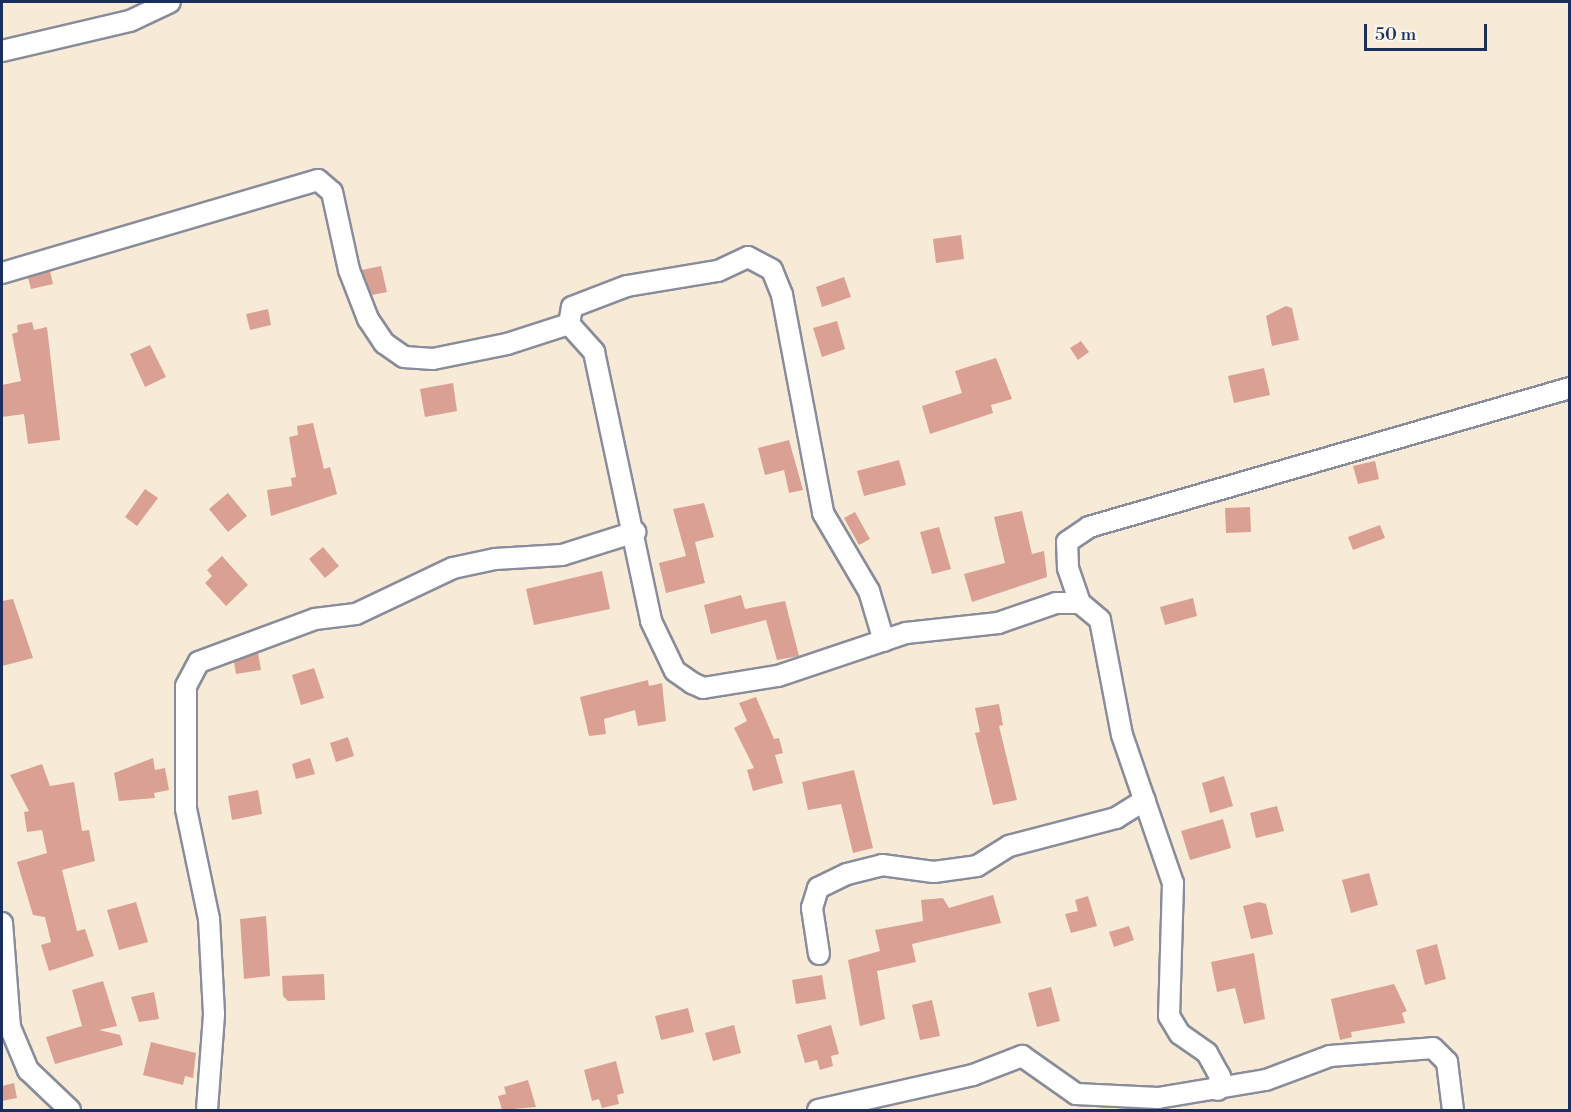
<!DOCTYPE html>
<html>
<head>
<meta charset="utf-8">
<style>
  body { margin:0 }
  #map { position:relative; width:1571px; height:1112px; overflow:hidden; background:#f7ead6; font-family:"Libre Bodoni",serif }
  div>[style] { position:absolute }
  .building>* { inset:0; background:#dba094 }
  .roads { filter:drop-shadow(2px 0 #898c9a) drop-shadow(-2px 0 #898c9a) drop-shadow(0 2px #898c9a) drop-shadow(0 -2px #898c9a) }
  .street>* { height:20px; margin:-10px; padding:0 10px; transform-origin:10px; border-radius:10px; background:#fff }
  span { translate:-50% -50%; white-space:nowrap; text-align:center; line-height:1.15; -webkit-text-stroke:4.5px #fbf7ec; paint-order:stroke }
  .frame { position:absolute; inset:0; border:3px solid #1b2f5e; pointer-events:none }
  .scale { position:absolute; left:1364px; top:24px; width:123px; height:27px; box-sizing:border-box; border:3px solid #1b2f5e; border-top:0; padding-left:8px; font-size:18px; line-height:21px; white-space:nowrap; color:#1b2f5e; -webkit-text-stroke:4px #fbf7ec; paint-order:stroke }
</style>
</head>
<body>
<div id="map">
  <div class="building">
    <i style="clip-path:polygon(961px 235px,964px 259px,936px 263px,933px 239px)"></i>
    <i style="clip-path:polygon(381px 266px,387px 292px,372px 295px,362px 270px)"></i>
    <i style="clip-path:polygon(50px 271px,53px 284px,31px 289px,28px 278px)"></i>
    <i style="clip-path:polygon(844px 277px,851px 297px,822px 307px,816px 287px)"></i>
    <i style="clip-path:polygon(1286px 306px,1292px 308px,1299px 340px,1272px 346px,1266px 316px)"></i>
    <i style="clip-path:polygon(268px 309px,271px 325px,250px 330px,246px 314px)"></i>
    <i style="clip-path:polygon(837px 321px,845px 349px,822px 357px,813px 328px)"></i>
    <i style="clip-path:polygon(32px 322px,34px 330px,47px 327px,60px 440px,28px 444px,24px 414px,2px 417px,2px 385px,21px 381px,12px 334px,18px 332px,17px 325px)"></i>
    <i style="clip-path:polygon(1081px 341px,1089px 352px,1078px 360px,1070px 348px)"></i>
    <i style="clip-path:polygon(150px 345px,166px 377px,145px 387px,130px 354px)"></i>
    <i style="clip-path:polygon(996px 358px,1012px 399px,991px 405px,993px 413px,930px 434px,922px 406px,962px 393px,955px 371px)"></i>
    <i style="clip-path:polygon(1264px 368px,1270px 395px,1234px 403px,1228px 376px)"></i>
    <i style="clip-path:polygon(453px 383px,457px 411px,425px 417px,420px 389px)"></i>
    <i style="clip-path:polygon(313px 423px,324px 469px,330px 467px,337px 494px,271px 516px,267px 490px,292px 486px,291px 478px,296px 477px,289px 437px,298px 435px,297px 426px)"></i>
    <i style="clip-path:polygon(789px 440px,803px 490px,789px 493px,784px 470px,765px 475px,758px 448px)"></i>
    <i style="clip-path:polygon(899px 460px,906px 485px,864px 496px,857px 471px)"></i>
    <i style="clip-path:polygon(1375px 461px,1379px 479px,1358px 484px,1353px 466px)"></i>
    <i style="clip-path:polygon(145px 489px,158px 498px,137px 526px,125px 517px)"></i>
    <i style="clip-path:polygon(228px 493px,247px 516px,228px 532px,209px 509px)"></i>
    <i style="clip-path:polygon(704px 503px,714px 537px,695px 542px,705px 583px,666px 593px,659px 563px,686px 556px,673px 509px)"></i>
    <i style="clip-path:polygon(1250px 507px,1251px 532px,1226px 533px,1225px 508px)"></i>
    <i style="clip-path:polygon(1022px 511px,1032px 554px,1044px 551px,1047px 577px,972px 602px,964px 574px,1005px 563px,994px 517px)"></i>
    <i style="clip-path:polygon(855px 512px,870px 539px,859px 545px,844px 518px)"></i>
    <i style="clip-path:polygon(1380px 525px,1385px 538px,1353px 550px,1348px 537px)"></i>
    <i style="clip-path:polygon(939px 527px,951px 569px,932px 574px,920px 532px)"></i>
    <i style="clip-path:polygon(323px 547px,339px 566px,325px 578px,309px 559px)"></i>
    <i style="clip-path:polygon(222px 556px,248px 585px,226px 606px,205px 583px,212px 576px,207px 570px)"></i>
    <i style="clip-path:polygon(602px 571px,610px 609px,534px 625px,526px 589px)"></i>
    <i style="clip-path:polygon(741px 595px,745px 609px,785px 601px,799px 656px,777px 660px,766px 620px,711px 634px,704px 605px)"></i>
    <i style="clip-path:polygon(1193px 598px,1197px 616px,1165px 625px,1160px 607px)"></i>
    <i style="clip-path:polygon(13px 599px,33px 658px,2px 666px,2px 601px)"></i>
    <i style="clip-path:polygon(258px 653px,261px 670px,236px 674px,234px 662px)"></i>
    <i style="clip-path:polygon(314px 668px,324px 698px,301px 705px,292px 675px)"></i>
    <i style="clip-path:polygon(648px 680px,649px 686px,662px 683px,666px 721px,638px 726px,635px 710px,604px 719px,606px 734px,589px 736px,580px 697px)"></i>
    <i style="clip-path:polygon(756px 697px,774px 739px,779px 738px,783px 753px,775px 755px,783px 783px,753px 791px,747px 770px,754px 768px,734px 728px,747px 721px,739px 703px)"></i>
    <i style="clip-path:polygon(999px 704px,1003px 725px,999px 726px,1017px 800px,993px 805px,975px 733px,980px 732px,975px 708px)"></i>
    <i style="clip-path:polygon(348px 737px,354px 756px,336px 762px,330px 743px)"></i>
    <i style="clip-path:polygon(153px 758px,155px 770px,165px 768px,169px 790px,154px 793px,155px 798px,119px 801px,114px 773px)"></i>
    <i style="clip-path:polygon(310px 758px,315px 774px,296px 779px,292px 764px)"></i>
    <i style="clip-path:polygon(42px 764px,50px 786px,74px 782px,82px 831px,89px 830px,95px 861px,62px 870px,77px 931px,85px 929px,94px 956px,49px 971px,41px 945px,51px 942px,45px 917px,33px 915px,17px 862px,47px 853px,42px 830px,27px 832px,24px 812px,29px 811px,10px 775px)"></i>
    <i style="clip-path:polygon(854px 770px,873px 848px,853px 853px,841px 804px,808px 810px,802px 782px)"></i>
    <i style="clip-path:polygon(1224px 776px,1233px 806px,1210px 813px,1202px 783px)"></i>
    <i style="clip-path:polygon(258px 790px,262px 814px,232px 820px,228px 796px)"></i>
    <i style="clip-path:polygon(1277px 806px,1284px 831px,1256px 838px,1250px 813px)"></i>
    <i style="clip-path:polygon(1223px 819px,1231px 848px,1190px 860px,1181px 831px)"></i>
    <i style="clip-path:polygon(1369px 873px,1378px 905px,1351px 913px,1342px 880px)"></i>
    <i style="clip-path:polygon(993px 895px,1001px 923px,912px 944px,916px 962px,877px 971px,885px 1019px,860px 1026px,848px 960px,880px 951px,875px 930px,923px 921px,921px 900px,943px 898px,949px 908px)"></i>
    <i style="clip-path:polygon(1088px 896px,1097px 926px,1071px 933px,1065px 914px,1078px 911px,1075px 900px)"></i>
    <i style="clip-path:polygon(136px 902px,148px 942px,119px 950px,107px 910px)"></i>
    <i style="clip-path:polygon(1259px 902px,1266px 904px,1273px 934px,1251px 939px,1243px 906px)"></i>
    <i style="clip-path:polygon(266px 916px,270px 976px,244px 979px,240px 919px)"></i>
    <i style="clip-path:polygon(1129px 926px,1134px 940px,1114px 947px,1109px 932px)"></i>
    <i style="clip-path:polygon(1437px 944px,1446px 979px,1425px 985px,1416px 950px)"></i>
    <i style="clip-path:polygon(1254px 953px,1265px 1019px,1244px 1024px,1235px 988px,1217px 992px,1211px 962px)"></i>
    <i style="clip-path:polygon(324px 974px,325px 1000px,288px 1001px,283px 996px,282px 976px)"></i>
    <i style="clip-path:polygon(822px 975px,826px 999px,796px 1004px,792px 980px)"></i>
    <i style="clip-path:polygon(103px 981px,117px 1026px,99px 1030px,120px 1035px,123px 1045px,55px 1064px,46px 1037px,82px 1026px,72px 990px)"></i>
    <i style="clip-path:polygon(1394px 984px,1407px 1011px,1402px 1013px,1405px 1023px,1351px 1032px,1352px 1037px,1340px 1040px,1331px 999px)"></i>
    <i style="clip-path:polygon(1051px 987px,1060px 1021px,1037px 1027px,1028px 993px)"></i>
    <i style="clip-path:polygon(154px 992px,159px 1019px,139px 1022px,131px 997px)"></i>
    <i style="clip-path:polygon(932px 1000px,940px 1036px,920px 1040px,912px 1005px)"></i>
    <i style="clip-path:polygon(688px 1008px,694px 1032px,661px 1040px,655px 1016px)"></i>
    <i style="clip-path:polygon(734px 1025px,741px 1053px,713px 1061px,705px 1033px)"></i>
    <i style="clip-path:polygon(831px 1025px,839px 1054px,831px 1056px,833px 1066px,820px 1070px,817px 1060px,805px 1063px,797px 1035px)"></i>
    <i style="clip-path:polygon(151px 1042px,196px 1053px,193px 1078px,185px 1076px,183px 1085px,143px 1075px)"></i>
    <i style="clip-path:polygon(616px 1061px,624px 1093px,617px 1095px,619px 1104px,602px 1108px,599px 1099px,592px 1101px,584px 1070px)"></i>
    <i style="clip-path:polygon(528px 1080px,536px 1107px,502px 1110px,498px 1096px,506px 1094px,504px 1087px)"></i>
    <i style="clip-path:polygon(14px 1083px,17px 1098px,2px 1101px,2px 1086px)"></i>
  </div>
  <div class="roads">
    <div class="street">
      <i style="left:2px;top:51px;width:131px;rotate:-13.2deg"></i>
      <i style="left:130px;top:21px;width:44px;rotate:-25.4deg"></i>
      <i style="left:2px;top:273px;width:329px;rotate:-16.4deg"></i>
      <i style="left:318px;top:180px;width:18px;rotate:41deg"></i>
      <i style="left:332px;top:192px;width:80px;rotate:77.7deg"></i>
      <i style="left:349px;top:270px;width:53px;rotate:68.8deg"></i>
      <i style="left:368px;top:319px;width:29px;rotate:56deg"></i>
      <i style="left:384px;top:343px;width:24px;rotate:35deg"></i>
      <i style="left:404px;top:357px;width:29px;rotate:4deg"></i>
      <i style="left:433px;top:359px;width:76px;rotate:-11.5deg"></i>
      <i style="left:507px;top:344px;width:65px;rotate:-17.9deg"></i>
      <i style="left:569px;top:324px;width:17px;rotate:-80deg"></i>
      <i style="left:572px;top:307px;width:59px;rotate:-20.9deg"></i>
      <i style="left:627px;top:286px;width:92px;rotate:-9.4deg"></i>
      <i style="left:718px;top:271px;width:33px;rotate:-25deg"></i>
      <i style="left:748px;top:257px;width:27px;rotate:28deg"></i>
      <i style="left:772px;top:270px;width:27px;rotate:68deg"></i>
      <i style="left:782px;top:295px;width:222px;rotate:79.3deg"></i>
      <i style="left:823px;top:513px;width:91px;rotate:59.5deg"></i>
      <i style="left:869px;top:591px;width:52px;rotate:73.3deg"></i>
      <i style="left:569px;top:324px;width:38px;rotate:48deg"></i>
      <i style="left:594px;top:352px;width:275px;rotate:78deg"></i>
      <i style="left:651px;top:621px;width:55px;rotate:64.4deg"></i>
      <i style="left:675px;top:671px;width:21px;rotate:35deg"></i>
      <i style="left:692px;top:683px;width:12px;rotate:24deg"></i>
      <i style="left:703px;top:688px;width:76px;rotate:-9.1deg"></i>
      <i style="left:778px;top:676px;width:135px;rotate:-18.6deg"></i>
      <i style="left:906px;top:633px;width:93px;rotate:-6.2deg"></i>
      <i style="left:998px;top:623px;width:61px;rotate:-19deg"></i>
      <i style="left:1056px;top:603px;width:24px"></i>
      <i style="left:1080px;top:603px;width:26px;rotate:40deg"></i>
      <i style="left:1100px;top:620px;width:117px;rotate:79.2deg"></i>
      <i style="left:1122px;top:735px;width:157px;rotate:71deg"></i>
      <i style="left:1173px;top:883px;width:133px;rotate:91.7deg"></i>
      <i style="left:1169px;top:1016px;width:21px;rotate:59deg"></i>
      <i style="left:1180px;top:1034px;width:33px;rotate:35deg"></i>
      <i style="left:1207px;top:1053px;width:26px;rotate:61deg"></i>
      <i style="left:1220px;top:1076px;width:14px;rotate:98deg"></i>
      <i style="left:1080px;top:603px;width:37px;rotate:-109deg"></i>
      <i style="left:1068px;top:568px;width:26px;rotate:-92deg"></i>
      <i style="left:1067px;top:542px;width:27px;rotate:-34deg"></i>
      <i style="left:1089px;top:527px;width:501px;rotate:-16.12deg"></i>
      <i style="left:2px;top:923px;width:104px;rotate:85.6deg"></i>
      <i style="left:10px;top:1027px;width:47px;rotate:67.3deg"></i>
      <i style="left:28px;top:1070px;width:58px;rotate:43.6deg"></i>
      <i style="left:819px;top:954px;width:47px;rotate:-98.7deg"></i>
      <i style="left:812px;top:908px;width:21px;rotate:-73deg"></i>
      <i style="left:818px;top:888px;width:32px;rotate:-26deg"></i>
      <i style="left:847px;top:874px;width:36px;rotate:-14deg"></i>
      <i style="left:882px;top:865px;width:52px;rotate:7.7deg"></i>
      <i style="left:934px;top:872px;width:43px;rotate:-7.9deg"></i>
      <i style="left:977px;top:866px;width:38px;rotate:-32deg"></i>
      <i style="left:1009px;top:846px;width:111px;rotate:-14.7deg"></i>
      <i style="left:1116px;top:818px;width:34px;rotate:-32deg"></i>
      <i style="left:207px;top:1110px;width:96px;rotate:-85.8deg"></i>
      <i style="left:214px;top:1014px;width:95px;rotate:-93deg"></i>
      <i style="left:209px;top:919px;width:112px;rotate:-101.8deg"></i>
      <i style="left:186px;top:809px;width:123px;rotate:-90deg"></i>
      <i style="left:186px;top:686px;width:27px;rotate:-62deg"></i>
      <i style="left:199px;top:662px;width:124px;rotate:-20.3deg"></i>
      <i style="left:315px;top:619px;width:41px;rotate:-7deg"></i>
      <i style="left:356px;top:614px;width:107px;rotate:-25.4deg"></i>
      <i style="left:453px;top:568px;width:43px;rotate:-12.1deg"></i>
      <i style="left:495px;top:559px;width:67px;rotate:-3.4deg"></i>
      <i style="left:562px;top:555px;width:77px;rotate:-17.5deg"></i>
      <i style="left:818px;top:1110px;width:159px;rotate:-12.7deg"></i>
      <i style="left:973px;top:1075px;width:53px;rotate:-21.2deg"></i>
      <i style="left:1022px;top:1056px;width:66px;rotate:35.1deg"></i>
      <i style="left:1076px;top:1094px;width:82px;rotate:2.8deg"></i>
      <i style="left:1158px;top:1098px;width:109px;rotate:-9.5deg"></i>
      <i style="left:1266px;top:1080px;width:68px;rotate:-20.6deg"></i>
      <i style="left:1330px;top:1056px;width:103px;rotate:-4.4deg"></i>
      <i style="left:1433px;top:1048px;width:20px;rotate:45deg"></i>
      <i style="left:1447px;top:1062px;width:48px;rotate:82.9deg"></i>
    </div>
  </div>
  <div class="frame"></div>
  <div class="scale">50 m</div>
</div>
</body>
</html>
